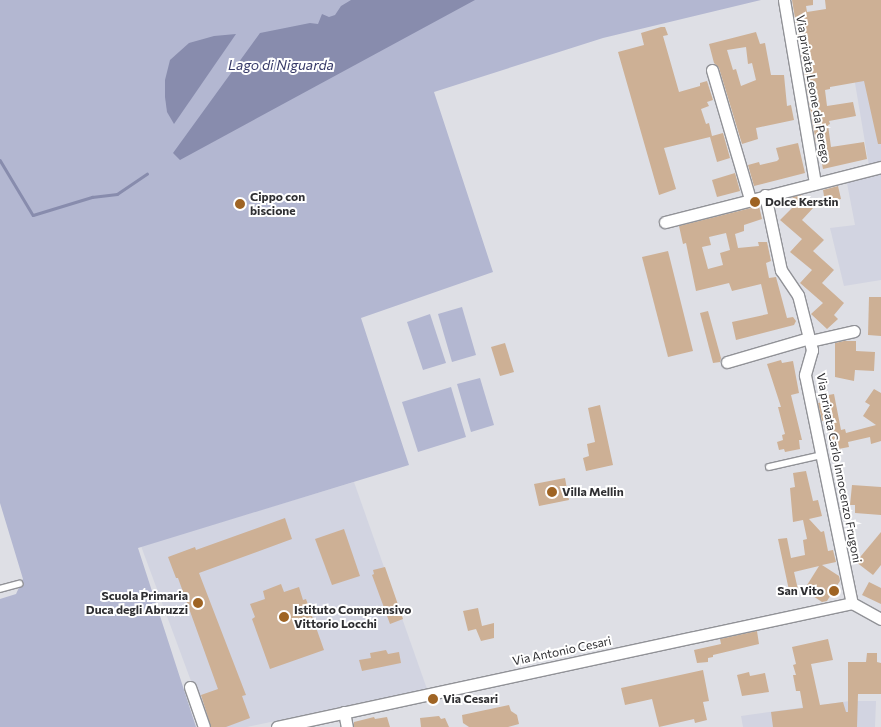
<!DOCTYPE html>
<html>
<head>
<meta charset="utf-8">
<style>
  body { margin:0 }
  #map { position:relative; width:881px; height:727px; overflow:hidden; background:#dedfe5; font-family:Commissioner,sans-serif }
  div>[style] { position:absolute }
  .built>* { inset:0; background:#d2d4e1 }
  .green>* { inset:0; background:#b3b7d1 }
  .water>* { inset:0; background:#888cad }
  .stream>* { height:2.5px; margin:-1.25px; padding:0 1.25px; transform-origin:1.25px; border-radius:1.25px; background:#888cad }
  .building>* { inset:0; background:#cdb095 }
  .roads { filter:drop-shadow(1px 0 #919297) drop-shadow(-1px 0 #919297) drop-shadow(0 1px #919297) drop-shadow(0 -1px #919297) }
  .service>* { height:5.5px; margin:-2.75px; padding:0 2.75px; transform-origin:2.75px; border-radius:2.75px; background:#fff }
  .minor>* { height:11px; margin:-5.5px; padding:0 5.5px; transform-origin:5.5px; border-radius:5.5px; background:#fff }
  .dots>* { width:14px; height:14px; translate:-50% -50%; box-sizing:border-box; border:2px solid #fff; border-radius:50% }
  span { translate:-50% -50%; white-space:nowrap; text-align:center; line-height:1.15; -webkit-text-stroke:4px #fff; paint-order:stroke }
  .street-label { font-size:12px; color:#2f2f32 }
  .poi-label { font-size:12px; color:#2f2f32; font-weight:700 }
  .left { translate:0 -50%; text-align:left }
  .right { translate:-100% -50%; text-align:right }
  .water-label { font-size:14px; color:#363968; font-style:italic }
</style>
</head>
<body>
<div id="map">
  <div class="built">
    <i style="clip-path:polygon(841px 0,881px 0,881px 280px,844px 286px,830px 228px,855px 225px,846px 178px,870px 172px)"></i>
    <i style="clip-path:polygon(354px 482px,427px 689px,247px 727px,208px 727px,141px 546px)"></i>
    <i style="clip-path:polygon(850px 701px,876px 701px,875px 727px,743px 727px,741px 716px)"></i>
  </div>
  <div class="green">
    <i style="clip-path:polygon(0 0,761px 0,603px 38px,434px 92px,493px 272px,361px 318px,409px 465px,138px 548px,196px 727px,0 727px,0 599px,16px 594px,23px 579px,0 503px)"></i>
    <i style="clip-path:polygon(462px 307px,476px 355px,452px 362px,438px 314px)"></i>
    <i style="clip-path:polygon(430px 314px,446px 363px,423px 370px,407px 322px)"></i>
    <i style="clip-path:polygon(480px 378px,494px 425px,471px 432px,457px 384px)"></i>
    <i style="clip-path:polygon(451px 387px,466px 437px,418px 452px,402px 402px)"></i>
  </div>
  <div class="water">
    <i style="clip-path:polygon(351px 0,475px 0,180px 160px,173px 153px,260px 33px,310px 23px,318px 24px,322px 14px,329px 17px,335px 15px,341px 6px)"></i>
    <i style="clip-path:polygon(236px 34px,174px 124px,167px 112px,165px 97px,165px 80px,170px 60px,189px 43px,214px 36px)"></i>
  </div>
  <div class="stream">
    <i style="left:0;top:160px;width:64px;rotate:59deg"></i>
    <i style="left:33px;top:215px;width:62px;rotate:-17deg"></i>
    <i style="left:92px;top:197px;width:25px;rotate:-7deg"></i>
    <i style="left:117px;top:194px;width:36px;rotate:-34deg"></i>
  </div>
  <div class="building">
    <i style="clip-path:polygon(792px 0,813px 0,813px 5px,806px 6px,807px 12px,826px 9px,825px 0,881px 0,881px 144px,878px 144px,864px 81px,830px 87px,830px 89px,825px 90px,827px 106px,853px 102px,856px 116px,829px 121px,830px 124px,828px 125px,831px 147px,864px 142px,867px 159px,823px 169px,818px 143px,816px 143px)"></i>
    <i style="clip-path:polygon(661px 27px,665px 27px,668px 35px,663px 36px,679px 92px,700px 86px,700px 83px,707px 81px,713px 100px,707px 102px,709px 106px,701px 109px,706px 124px,709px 123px,712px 136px,723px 133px,730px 158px,717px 162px,710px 137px,664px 148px,676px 189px,659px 195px,618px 52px,644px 45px,641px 33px)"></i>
    <i style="clip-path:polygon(evenodd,756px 32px,760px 44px,765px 43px,771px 75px,784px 75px,787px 106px,791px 105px,794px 120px,756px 128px,758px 139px,742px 144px,719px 68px,714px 63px,709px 44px,756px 32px,746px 47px,748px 64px,752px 63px,756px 80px,741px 86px,736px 69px,733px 70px,727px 50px,746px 47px)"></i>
    <i style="clip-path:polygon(798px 143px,805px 173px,754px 186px,748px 165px,759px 162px,760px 165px,777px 161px,779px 159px,776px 148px)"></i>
    <i style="clip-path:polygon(735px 173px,740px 191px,717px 197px,712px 180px)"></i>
    <i style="clip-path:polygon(838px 186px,841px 199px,825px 202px,823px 190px)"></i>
    <i style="clip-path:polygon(801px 195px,814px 207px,802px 220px,824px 240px,813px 251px,834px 270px,822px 283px,844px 303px,834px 315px,838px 319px,827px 329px,811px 314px,823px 303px,800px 283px,812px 270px,790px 252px,802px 239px,780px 220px,792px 208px,787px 204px,793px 197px)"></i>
    <i style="clip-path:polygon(evenodd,759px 206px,762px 219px,744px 225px,744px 231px,735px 234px,738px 248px,759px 246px,758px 242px,767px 242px,771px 261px,766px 263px,769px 278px,776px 277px,787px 318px,793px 317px,796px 321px,794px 325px,736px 340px,732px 322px,768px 314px,761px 284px,732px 291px,729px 283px,696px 291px,686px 243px,683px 244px,679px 226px,759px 206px,726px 233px,730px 250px,720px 253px,723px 265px,708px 269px,702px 247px,711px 245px,709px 237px,726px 233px)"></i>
    <i style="clip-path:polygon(668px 251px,693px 351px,668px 357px,642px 257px)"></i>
    <i style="clip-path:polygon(869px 297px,881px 297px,881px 336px,868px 335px)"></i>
    <i style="clip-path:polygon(708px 311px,721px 358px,720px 362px,713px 363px,700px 313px)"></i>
    <i style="clip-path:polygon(844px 341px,856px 341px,856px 351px,875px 352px,874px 371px,855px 370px,854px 381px,835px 377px,835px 343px)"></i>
    <i style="clip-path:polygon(505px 343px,514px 372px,500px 376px,491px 347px)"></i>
    <i style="clip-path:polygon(781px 360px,782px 363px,793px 361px,799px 393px,791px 395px,802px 440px,799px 440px,800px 449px,785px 452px,784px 449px,779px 450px,777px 442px,783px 440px,782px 435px,785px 434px,778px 407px,781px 407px,767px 364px)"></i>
    <i style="clip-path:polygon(874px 389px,881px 393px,881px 441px,871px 444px,870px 437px,848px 442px,849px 447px,833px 450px,826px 420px,822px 421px,818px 403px,824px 402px,823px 396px,834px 394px,841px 430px,845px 429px,846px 433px,876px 425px,863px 416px,870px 405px,865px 402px)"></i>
    <i style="clip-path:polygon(600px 405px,613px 465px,586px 471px,583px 458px,589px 456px,587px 444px,595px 442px,588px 408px)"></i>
    <i style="clip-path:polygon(806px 471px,813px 501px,818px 500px,822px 516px,809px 519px,821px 532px,824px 531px,828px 551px,833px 550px,836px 562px,822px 565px,839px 576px,840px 581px,827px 601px,822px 602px,804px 590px,819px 566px,794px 572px,799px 594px,790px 595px,778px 539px,787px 538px,791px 558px,805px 555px,803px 540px,807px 539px,803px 520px,793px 522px,790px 488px,795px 487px,793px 473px)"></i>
    <i style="clip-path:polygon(565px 478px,569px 500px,539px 506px,534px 484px)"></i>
    <i style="clip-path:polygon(852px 485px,881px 487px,881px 515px,855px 513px,855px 505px,850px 505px)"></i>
    <i style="clip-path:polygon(285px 518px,292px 539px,199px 573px,246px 695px,242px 696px,250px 718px,226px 727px,211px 727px,201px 695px,218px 689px,178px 578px,176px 578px,168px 557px,195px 547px,196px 550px)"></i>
    <i style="clip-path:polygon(344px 529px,360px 576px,332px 585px,315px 539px)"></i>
    <i style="clip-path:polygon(881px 532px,881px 565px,873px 575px,856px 562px)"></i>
    <i style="clip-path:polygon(385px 567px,403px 619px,390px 624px,372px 575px,374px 574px,373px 570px)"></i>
    <i style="clip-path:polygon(869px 582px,881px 588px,881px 604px,862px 595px)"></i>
    <i style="clip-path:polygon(281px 584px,284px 592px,299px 587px,303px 600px,306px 599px,324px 650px,270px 669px,252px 619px,255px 617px,250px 604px,265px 599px,263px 591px)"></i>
    <i style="clip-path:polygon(478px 608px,482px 626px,494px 623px,494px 638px,481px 641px,476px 629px,468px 631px,463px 611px)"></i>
    <i style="clip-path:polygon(757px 631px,759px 644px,713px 655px,713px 657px,708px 658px,708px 662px,697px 663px,694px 650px,721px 644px,720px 639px)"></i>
    <i style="clip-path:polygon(828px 639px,833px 660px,811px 664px,820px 705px,843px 702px,846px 712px,848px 712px,848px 662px,866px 662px,867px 653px,877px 653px,877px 662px,881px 663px,881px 694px,858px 694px,857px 727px,773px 727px,771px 712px,803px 708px,800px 691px,796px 691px,793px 675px,796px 675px,793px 665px,796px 664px,792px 647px)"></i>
    <i style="clip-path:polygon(386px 650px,388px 654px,399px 652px,401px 663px,362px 671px,359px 660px,371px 658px,370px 653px)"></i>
    <i style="clip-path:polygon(703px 670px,709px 701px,703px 702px,707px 720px,695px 723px,694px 719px,659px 727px,652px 699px,625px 705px,621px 688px)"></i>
    <i style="clip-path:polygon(749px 672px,750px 676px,765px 673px,769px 692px,742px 696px,737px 675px)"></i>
    <i style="clip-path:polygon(509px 705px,511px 711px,517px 715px,519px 724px,508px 727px,469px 727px,463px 723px,462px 715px)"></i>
    <i style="clip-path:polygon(439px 716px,441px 719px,445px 718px,449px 727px,421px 727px,420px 718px)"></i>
    <i style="clip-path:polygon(374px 717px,375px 719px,387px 717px,390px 727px,354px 727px,354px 722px)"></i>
  </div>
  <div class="roads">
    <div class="service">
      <i style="left:769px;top:467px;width:54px;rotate:-12.8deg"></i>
      <i style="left:0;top:589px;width:20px;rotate:-15deg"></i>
    </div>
    <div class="minor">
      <i style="left:784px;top:0;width:186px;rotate:80.4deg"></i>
      <i style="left:712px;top:70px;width:134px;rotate:73.6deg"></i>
      <i style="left:765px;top:195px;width:77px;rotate:78deg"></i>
      <i style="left:781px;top:270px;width:30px;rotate:56deg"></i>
      <i style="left:798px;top:295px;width:57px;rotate:75.7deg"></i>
      <i style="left:812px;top:350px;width:26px;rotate:106deg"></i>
      <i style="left:805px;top:375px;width:233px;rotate:78.4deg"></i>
      <i style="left:665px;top:222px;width:223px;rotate:-14.3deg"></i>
      <i style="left:810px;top:341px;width:45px;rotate:-12.8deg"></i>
      <i style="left:727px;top:362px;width:85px;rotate:-16.3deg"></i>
      <i style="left:852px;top:603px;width:33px;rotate:29deg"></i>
      <i style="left:190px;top:687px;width:42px;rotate:70.7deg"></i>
      <i style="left:344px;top:712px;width:15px;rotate:79deg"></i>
      <i style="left:277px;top:727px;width:588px;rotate:-12.17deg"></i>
    </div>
  </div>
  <div class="dots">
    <i style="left:755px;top:202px;background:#9f6424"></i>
    <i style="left:240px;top:204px;background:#9f6424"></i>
    <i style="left:552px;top:492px;background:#9f6424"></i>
    <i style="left:834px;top:591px;background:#9f6424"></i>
    <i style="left:198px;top:603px;background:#9f6424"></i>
    <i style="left:284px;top:617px;background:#9f6424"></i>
    <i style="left:433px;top:699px;background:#9f6424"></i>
  </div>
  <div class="street-label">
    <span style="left:813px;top:89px;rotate:80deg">Via privata Leone da Perego</span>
    <span style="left:839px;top:468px;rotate:79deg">Via privata Carlo Innocenzo Frugoni</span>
    <span style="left:562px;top:651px;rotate:-12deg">Via Antonio Cesari</span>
  </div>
  <div class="poi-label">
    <span class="left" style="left:250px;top:204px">Cippo con<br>biscione</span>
    <span class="left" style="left:765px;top:202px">Dolce Kerstin</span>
    <span class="left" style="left:562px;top:492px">Villa Mellin</span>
    <span class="right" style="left:824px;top:591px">San Vito</span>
    <span class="right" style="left:188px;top:603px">Scuola Primaria<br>Duca degli Abruzzi</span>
    <span class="left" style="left:294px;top:617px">Istituto Comprensivo<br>Vittorio Locchi</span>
    <span class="left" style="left:443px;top:699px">Via Cesari</span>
  </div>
  <div class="water-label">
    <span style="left:281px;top:65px">Lago di Niguarda</span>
  </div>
</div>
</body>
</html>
